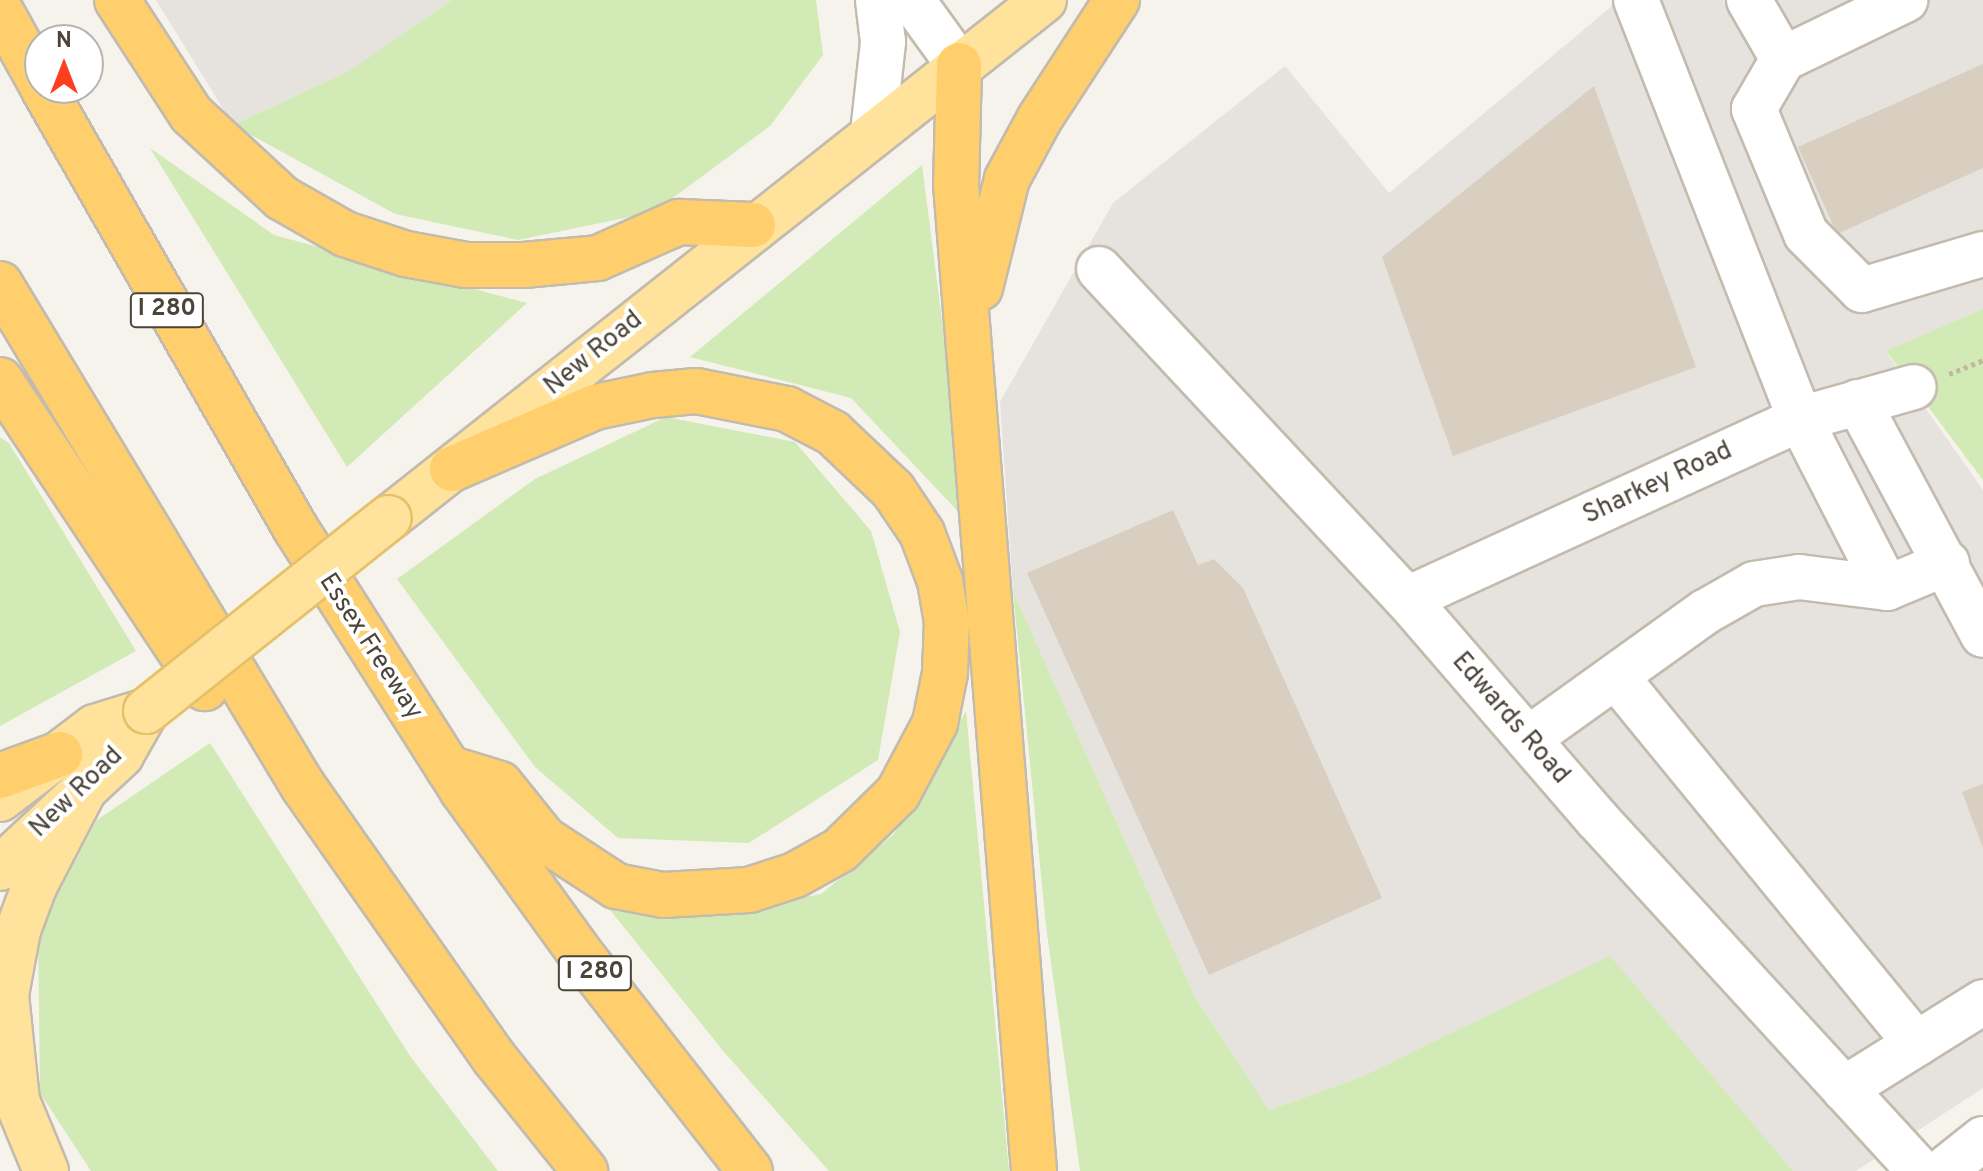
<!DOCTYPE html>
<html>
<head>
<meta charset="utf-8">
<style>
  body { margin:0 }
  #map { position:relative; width:1983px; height:1171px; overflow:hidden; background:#f6f3ec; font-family:Overpass,sans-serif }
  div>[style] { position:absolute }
  .industrial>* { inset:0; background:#e6e2dd }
  .green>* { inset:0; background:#d2eab5 }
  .building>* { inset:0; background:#d8cfc1 }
  .path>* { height:5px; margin-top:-2.5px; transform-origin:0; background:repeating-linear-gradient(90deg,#c4b79f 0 4px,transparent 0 8px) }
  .roads { filter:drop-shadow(2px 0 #c2bbae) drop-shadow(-2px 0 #c2bbae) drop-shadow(0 2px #c2bbae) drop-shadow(0 -2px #c2bbae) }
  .minor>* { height:44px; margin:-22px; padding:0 22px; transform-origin:22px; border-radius:22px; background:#fff }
  .major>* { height:44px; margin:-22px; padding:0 22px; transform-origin:22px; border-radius:22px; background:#ffe39c }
  .highway>* { height:44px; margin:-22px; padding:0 22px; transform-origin:22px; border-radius:22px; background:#ffcf6e }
  .bridges { filter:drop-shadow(2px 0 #e6c16a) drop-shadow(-2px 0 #e6c16a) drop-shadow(0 2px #e6c16a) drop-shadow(0 -2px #e6c16a) }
  .major-bridge>* { height:44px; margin:-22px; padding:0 22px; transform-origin:22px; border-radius:22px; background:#ffe39c }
  span { translate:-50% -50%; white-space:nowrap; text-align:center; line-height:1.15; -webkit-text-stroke:8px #fff; paint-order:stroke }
  .shield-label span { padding:2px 6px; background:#fff; border:2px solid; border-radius:6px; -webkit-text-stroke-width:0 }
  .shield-label { font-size:24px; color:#4b4439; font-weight:700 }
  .street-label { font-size:26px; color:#4b4439 }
  .north { position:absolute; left:24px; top:24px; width:80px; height:80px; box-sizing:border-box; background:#fff; border:2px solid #b7b4b0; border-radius:50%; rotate:0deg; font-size:22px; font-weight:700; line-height:32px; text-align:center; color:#4b4439 }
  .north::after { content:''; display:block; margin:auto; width:28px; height:36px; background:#fc3f1d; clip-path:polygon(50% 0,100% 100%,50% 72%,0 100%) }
</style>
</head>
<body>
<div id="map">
  <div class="industrial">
    <i style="clip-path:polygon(156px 0,452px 0,349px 71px,233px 125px)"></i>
    <i style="clip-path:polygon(1619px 0,1983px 0,1983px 309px,1886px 352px,1983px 490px,1983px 1088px,1856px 1171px,1793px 1171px,1609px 957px,1361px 1077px,1269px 1110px,1195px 997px,1013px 591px,1000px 402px,1113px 203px,1285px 66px,1389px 193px)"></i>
  </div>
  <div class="green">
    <i style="clip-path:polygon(452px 0,816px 0,823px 55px,770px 126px,654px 212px,518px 240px,395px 214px,233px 125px,349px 71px)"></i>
    <i style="clip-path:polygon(150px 148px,274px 235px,527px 303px,347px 467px)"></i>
    <i style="clip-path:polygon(922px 165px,968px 522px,851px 398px,690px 357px)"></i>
    <i style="clip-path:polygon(1983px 309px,1983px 480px,1886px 351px)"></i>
    <i style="clip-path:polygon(666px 417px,795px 442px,871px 531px,900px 632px,878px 760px,749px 843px,618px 838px,535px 767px,397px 579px,535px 479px)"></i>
    <i style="clip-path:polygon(0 437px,9px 443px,136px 651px,0 726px)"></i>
    <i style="clip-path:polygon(1013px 591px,1195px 997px,1269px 1110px,1361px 1077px,1610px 956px,1793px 1171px,1080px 1171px,1046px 926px)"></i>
    <i style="clip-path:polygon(966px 711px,1009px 1171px,829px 1171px,724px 1052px,606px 905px,704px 917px,821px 894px,894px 834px)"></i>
    <i style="clip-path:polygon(210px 743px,410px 1056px,498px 1171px,91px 1171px,40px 1093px,38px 932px,97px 820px)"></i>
  </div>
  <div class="building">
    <i style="clip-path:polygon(1983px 64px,1983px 168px,1837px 234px,1798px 147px)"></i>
    <i style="clip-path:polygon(1594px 86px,1696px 367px,1453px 456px,1382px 257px)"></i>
    <i style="clip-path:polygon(1173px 510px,1198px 565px,1214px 559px,1243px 588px,1382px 898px,1209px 975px,1027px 573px)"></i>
    <i style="clip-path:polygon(1983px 784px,1983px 848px,1962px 792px)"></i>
  </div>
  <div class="path">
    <i style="left:1949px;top:374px;width:37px;rotate:-22deg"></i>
  </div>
  <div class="roads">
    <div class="minor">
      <i style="left:912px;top:0;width:80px;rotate:54.1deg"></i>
      <i style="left:1636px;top:0;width:450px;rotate:68.6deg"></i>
      <i style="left:1800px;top:419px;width:190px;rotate:62.8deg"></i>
      <i style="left:1749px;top:0;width:68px;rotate:60deg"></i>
      <i style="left:1783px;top:59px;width:136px;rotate:-25.8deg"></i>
      <i style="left:1783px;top:59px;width:58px;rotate:120.1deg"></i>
      <i style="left:1754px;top:109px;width:135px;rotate:67.4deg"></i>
      <i style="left:1806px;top:234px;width:79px;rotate:45deg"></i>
      <i style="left:1862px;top:290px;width:126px;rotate:-16.6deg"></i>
      <i style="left:873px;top:133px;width:92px;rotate:-83.7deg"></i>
      <i style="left:883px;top:42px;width:42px;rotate:-96.8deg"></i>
      <i style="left:1099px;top:269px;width:451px;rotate:47deg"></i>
      <i style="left:1407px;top:599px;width:291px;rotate:49.2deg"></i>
      <i style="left:1597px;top:819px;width:477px;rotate:47.5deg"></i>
      <i style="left:1858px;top:402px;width:264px;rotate:61.8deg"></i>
      <i style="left:1407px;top:599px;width:432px;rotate:-24.6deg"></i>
      <i style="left:1800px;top:419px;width:118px;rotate:-15.7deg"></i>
      <i style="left:1617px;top:678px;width:473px;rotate:50.7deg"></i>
      <i style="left:1528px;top:739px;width:218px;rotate:-35.7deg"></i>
      <i style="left:1705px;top:612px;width:56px;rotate:-29.7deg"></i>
      <i style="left:1754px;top:584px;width:46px;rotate:-8.8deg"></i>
      <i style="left:1799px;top:577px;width:89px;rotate:7.1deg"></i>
      <i style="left:1887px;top:588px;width:65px;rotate:-22.6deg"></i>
      <i style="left:1844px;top:1089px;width:164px;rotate:-32deg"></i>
      <i style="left:1943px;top:1171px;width:51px;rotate:-38.7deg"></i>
    </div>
    <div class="major">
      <i style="left:389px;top:518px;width:835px;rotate:-38.34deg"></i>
      <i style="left:0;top:799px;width:119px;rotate:-37.2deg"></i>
      <i style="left:95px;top:727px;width:53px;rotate:-17.4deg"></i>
      <i style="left:0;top:868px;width:166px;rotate:-43deg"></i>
      <i style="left:121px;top:755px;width:51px;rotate:-60.4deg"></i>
      <i style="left:46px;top:1171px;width:76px;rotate:-112.5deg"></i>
      <i style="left:17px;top:1101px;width:107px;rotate:-95.9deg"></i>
      <i style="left:6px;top:995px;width:66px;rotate:-79.5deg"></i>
      <i style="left:18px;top:930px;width:46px;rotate:-69.6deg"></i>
      <i style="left:34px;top:887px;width:111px;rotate:-62.7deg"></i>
    </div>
    <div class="highway">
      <i style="left:117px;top:0;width:136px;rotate:57deg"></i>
      <i style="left:191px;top:114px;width:124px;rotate:42.7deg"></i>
      <i style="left:282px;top:198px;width:73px;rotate:29.7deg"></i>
      <i style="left:345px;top:234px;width:64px;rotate:18.2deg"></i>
      <i style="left:406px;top:254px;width:61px;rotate:10.4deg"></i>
      <i style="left:466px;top:265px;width:58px"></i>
      <i style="left:524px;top:265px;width:74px;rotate:-5.4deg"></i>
      <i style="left:598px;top:258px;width:89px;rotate:-24deg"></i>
      <i style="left:679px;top:222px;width:74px;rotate:2.3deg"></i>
      <i style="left:0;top:10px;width:82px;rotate:60.9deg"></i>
      <i style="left:959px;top:65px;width:119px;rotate:91.4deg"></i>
      <i style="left:956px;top:184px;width:990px;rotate:85.48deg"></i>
      <i style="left:43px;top:88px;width:508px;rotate:60.16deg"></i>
      <i style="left:296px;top:529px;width:309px;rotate:57.5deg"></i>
      <i style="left:462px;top:790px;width:211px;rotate:54.1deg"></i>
      <i style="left:586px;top:961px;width:266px;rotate:52deg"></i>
      <i style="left:0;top:284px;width:586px;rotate:58.89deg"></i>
      <i style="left:303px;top:786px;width:334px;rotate:54.9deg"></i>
      <i style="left:495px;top:1059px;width:144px;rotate:51.2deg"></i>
      <i style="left:980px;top:288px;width:112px;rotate:-76.1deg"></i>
      <i style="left:1007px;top:179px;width:69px;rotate:-61.6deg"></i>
      <i style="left:1040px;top:118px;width:141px;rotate:-56.9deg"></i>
      <i style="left:0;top:380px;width:370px;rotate:56.4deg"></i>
      <i style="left:448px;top:768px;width:54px;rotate:17.1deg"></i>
      <i style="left:500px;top:784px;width:70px;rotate:51.3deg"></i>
      <i style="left:544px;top:839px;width:86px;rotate:33.1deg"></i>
      <i style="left:616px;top:886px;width:48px;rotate:10.8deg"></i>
      <i style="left:663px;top:895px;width:86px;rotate:-3.3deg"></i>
      <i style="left:749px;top:890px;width:48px;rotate:-18.1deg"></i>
      <i style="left:795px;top:875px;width:51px;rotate:-29.1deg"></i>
      <i style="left:840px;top:850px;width:81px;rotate:-44.5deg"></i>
      <i style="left:898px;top:793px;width:79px;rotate:-62.1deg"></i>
      <i style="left:935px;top:723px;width:51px;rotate:-78.7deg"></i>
      <i style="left:945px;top:673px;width:51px;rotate:-87.8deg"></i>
      <i style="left:947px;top:622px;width:42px;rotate:-99.7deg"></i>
      <i style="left:940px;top:581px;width:51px;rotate:-110.6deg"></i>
      <i style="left:922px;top:533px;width:52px;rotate:-124deg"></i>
      <i style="left:893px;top:490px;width:83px;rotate:-136.5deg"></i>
      <i style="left:833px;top:433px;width:52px;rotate:-152.4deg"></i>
      <i style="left:787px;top:409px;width:93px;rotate:-168.8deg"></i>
      <i style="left:696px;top:391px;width:43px;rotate:174.7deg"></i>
      <i style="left:653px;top:395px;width:59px;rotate:168.3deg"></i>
      <i style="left:595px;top:407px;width:156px;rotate:156.6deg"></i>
      <i style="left:0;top:776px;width:64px;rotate:-20.1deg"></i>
    </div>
  </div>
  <div class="bridges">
    <div class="major-bridge">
      <i style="left:146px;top:711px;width:310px;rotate:-38.5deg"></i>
    </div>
  </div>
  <div class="shield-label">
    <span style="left:167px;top:310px">I 280</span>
    <span style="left:595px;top:973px">I 280</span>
  </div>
  <div class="street-label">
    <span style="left:594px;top:354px;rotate:-39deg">New Road</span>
    <span style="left:1658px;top:484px;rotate:-25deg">Sharkey Road</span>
    <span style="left:370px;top:647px;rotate:57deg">Essex Freeway</span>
    <span style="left:1510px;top:719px;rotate:49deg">Edwards Road</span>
    <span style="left:77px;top:793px;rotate:-44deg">New Road</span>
  </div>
  <div class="north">N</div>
</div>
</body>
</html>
